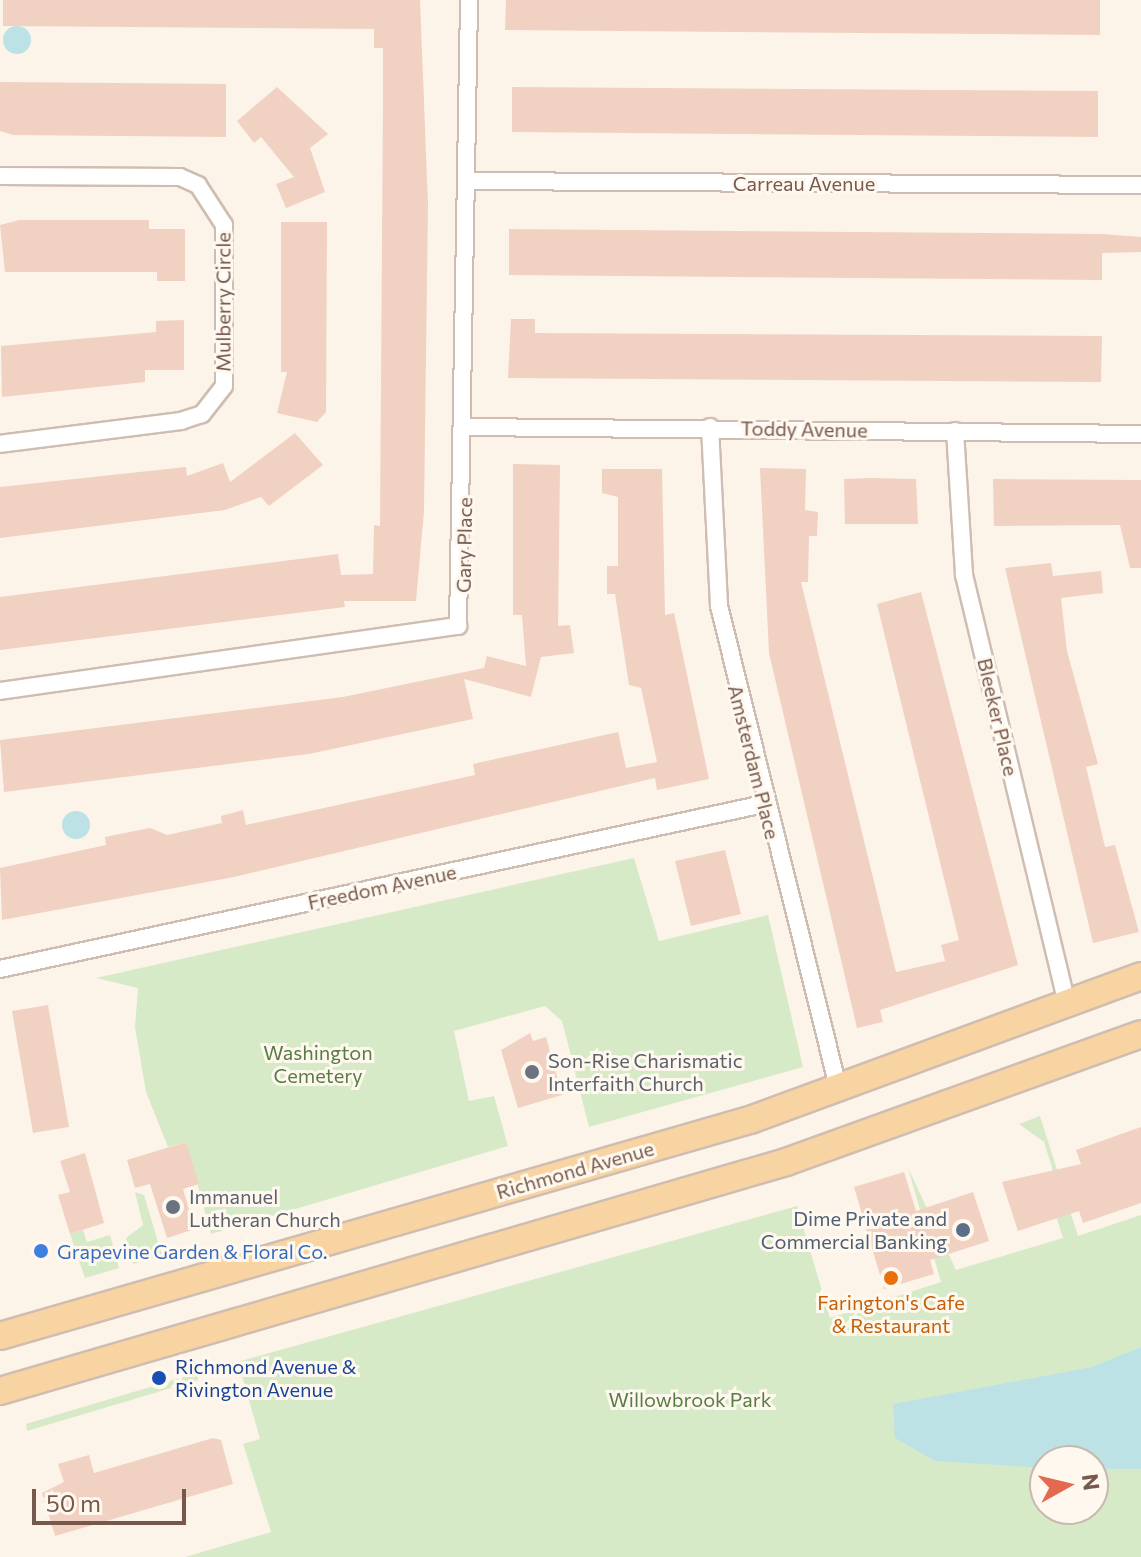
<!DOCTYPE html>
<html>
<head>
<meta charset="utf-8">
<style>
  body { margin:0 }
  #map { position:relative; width:1141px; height:1557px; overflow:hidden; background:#fcf4e9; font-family:Commissioner,sans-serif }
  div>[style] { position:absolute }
  .green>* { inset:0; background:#d7eac7 }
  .water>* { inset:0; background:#bde2e6 }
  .round { border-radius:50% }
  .building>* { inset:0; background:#f1d1c1 }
  .roads { filter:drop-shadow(2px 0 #d0bdb1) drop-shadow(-2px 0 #d0bdb1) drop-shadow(0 2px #d0bdb1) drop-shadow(0 -2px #d0bdb1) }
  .minor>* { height:16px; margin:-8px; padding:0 8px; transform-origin:8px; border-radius:8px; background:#fff }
  .primary>* { height:26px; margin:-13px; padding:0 13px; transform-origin:13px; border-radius:13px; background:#f9d4a3 }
  .dots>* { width:22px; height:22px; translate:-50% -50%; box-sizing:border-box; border:4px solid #fff8ef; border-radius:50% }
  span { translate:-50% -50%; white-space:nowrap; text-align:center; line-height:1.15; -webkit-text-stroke:6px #fff8ef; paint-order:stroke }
  .street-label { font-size:20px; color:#76594c }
  .park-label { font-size:20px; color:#587c44 }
  .worship-label { font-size:20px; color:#5b616d }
  .left { translate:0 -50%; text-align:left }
  .service-label { font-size:20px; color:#4e5e75 }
  .right { translate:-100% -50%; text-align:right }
  .shop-label { font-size:20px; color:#366cbe }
  .food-label { font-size:20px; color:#c56008 }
  .transit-label { font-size:20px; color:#164399 }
  .north { position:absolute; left:1029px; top:1445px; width:80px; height:80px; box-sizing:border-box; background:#fff8ef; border:2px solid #c8b8ae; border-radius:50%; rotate:82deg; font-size:22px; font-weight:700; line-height:32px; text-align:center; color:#76594c }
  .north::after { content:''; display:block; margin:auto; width:28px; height:36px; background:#e36a51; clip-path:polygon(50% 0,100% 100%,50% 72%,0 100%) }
  .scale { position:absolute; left:32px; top:1489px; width:154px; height:36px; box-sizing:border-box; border:4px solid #76594c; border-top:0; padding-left:10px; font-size:24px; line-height:28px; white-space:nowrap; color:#76594c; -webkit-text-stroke:6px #fff8ef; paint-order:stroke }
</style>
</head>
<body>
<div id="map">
  <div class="green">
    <i style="clip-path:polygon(634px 858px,659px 941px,768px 915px,803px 1067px,589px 1127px,562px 1021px,545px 1006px,454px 1031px,469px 1101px,494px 1096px,508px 1146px,211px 1234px,186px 1142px,168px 1147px,146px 1092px,135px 1027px,138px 988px,96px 978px)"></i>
    <i style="clip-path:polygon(evenodd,1040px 1116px,1078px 1236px,1141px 1215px,1141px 1557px,185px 1557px,271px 1532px,243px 1444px,260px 1439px,241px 1372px,223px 1366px,797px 1206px,830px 1318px,941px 1282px,908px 1168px,956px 1270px,1063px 1238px,1052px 1204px,1059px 1190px,1044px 1142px,1019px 1124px,1040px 1116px,1045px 1461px,1093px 1461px,1093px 1509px,1045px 1509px,1045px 1461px)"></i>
    <i style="clip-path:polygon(135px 1192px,144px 1195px,162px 1255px,133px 1264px,126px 1238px,143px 1225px)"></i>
    <i style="clip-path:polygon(83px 1230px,87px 1242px,110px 1235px,119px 1268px,85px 1278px,70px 1234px)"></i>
    <i style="clip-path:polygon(197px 1373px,198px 1380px,27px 1431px,26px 1424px)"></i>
  </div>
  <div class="water">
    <i class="round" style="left:3px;top:26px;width:28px;height:28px"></i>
    <i class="round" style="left:62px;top:811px;width:28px;height:28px"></i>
    <i style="clip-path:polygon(1141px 1347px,1141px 1469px,1093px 1469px,1093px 1461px,1045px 1461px,1045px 1468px,935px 1461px,895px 1438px,893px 1404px,1092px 1367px)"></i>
  </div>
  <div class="building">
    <i style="clip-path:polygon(3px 0,420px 0,428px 204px,424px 511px,416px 601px,344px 601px,345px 607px,0 650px,0 597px,338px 554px,341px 575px,373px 574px,374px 525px,380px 526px,383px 95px,383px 48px,374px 48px,374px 29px,3px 26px)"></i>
    <i style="clip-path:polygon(506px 0,1100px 0,1100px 35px,505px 30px)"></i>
    <i style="clip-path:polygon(0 82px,226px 84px,226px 137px,13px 135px,0 131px)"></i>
    <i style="clip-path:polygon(277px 87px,328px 134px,310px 148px,325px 192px,286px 208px,276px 184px,294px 177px,261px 137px,254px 143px,237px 121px)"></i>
    <i style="clip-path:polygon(512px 87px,1098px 91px,1098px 137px,512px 132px)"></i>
    <i style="clip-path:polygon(19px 220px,149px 220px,149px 229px,185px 229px,185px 281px,157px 281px,157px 272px,5px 272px,0 225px)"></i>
    <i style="clip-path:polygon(281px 222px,327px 222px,326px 412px,317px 422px,277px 413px,287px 372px,281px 372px)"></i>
    <i style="clip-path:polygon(509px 229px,1102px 234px,1141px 237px,1141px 252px,1102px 253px,1102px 280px,509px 275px)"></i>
    <i style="clip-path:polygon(511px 319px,535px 319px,535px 333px,1102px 336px,1101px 382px,508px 378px)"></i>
    <i style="clip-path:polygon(184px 320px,184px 370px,145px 370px,145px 382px,2px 397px,1px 346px,156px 332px,156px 321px)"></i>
    <i style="clip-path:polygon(295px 433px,323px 465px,269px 506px,261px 497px,225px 510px,0 538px,0 487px,186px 467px,187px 476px,223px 463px,230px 482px)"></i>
    <i style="clip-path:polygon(513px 464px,560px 465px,558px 626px,570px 625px,574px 653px,541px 657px,531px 697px,464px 679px,473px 719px,309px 754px,4px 792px,0 740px,343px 697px,484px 668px,487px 656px,526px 666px,522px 615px,513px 615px)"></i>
    <i style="clip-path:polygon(760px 468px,806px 469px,805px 510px,818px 512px,817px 536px,809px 536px,808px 582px,801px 582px,896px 972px,945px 961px,941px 945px,959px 940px,877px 604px,921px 592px,1018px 965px,880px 1010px,883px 1022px,857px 1028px,769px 653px)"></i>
    <i style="clip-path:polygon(602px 469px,662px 469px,665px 615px,674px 613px,709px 779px,657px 790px,655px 778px,234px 877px,2px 920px,0 868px,106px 845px,105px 837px,150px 828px,167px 835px,222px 823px,221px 816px,243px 810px,246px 825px,475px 775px,473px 764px,618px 732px,626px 768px,657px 762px,641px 688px,629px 685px,615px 594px,607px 594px,607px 566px,618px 566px,618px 497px,602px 493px)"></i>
    <i style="clip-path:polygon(872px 478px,916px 479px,918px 524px,845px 524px,844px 479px)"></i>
    <i style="clip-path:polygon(993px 479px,1141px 480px,1141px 568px,1130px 568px,1120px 525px,994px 526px)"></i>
    <i style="clip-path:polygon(1051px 563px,1053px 576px,1101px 571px,1103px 593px,1061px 598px,1067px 651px,1098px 764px,1086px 767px,1105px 847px,1115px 845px,1139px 932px,1093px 943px,1005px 568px)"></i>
    <i style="clip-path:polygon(725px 850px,741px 914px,691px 926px,675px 861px)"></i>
    <i style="clip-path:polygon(48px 1005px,69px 1127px,33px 1133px,12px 1011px)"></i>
    <i style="clip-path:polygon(530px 1033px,533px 1041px,546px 1037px,562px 1095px,518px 1108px,501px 1050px)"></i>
    <i style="clip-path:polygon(1141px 1127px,1141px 1203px,1083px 1223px,1079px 1211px,1018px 1231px,1002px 1182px,1081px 1164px,1076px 1150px)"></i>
    <i style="clip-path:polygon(186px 1142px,199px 1184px,183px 1189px,195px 1229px,167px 1238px,150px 1184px,135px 1188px,127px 1160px)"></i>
    <i style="clip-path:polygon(85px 1153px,104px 1223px,70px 1234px,58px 1195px,70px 1192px,60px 1161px)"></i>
    <i style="clip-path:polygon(904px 1172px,916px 1211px,973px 1192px,989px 1241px,930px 1260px,934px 1274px,884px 1289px,854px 1187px)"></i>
    <i style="clip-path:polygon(213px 1438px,221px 1440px,233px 1484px,55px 1536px,42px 1493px,64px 1482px,58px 1464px,89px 1455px,94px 1473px)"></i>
  </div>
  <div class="roads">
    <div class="minor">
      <i style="left:0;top:176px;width:180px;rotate:0.3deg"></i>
      <i style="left:180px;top:177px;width:20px;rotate:24deg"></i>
      <i style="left:198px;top:185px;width:48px;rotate:57deg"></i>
      <i style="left:224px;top:225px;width:161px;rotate:90deg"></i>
      <i style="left:224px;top:386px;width:36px;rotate:128deg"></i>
      <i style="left:202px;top:414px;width:22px;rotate:162deg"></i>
      <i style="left:181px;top:421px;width:182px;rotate:172.8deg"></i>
      <i style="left:468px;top:181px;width:673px;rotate:0.34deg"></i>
      <i style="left:466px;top:427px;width:675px;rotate:0.59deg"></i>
      <i style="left:710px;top:427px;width:179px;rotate:87.1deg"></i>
      <i style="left:719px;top:606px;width:499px;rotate:76.1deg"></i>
      <i style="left:955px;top:431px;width:144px;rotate:86.4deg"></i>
      <i style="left:964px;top:575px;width:438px;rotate:76.5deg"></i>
      <i style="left:0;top:691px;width:463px;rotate:-8.1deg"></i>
      <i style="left:458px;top:626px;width:626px;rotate:-88.99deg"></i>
      <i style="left:0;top:969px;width:782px;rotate:-12.19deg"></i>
    </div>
    <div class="primary">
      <i style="left:0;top:1336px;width:780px;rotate:-16.07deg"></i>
      <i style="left:750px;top:1120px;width:417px;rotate:-20.2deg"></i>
      <i style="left:0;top:1391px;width:819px;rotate:-16.24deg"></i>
      <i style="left:786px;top:1162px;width:377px;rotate:-19.8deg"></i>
    </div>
  </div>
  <div class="dots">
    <i style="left:532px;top:1072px;background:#6b7280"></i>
    <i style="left:173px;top:1207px;background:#6b7280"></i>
    <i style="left:963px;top:1230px;background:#5c6f8a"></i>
    <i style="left:41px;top:1251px;background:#3f7fe0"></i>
    <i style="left:891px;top:1278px;background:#e8710a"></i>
    <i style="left:159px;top:1378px;background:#1a4fb4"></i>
  </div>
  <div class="street-label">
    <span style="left:804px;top:183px">Carreau Avenue</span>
    <span style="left:223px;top:302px;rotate:-90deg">Mulberry Circle</span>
    <span style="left:804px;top:429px;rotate:1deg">Toddy Avenue</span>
    <span style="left:464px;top:545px;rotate:-89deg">Gary Place</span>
    <span style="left:998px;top:717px;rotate:77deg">Bleeker Place</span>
    <span style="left:754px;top:762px;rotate:76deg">Amsterdam Place</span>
    <span style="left:382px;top:887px;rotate:-12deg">Freedom Avenue</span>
    <span style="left:575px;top:1170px;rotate:-16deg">Richmond Avenue</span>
  </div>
  <div class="park-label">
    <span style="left:318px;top:1064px">Washington<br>Cemetery</span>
    <span style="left:690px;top:1399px">Willowbrook Park</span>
  </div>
  <div class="worship-label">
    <span class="left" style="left:548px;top:1072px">Son-Rise Charismatic<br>Interfaith Church</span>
    <span class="left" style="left:189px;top:1208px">Immanuel<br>Lutheran Church</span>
  </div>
  <div class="service-label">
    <span class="right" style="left:947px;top:1230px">Dime Private and<br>Commercial Banking</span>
  </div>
  <div class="shop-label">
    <span class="left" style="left:57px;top:1251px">Grapevine Garden &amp; Floral Co.</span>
  </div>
  <div class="food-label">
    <span style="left:891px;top:1314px">Farington's Cafe<br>&amp; Restaurant</span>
  </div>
  <div class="transit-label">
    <span class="left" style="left:175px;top:1378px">Richmond Avenue &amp;<br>Rivington Avenue</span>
  </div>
  <div class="north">N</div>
  <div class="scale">50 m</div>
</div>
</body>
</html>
